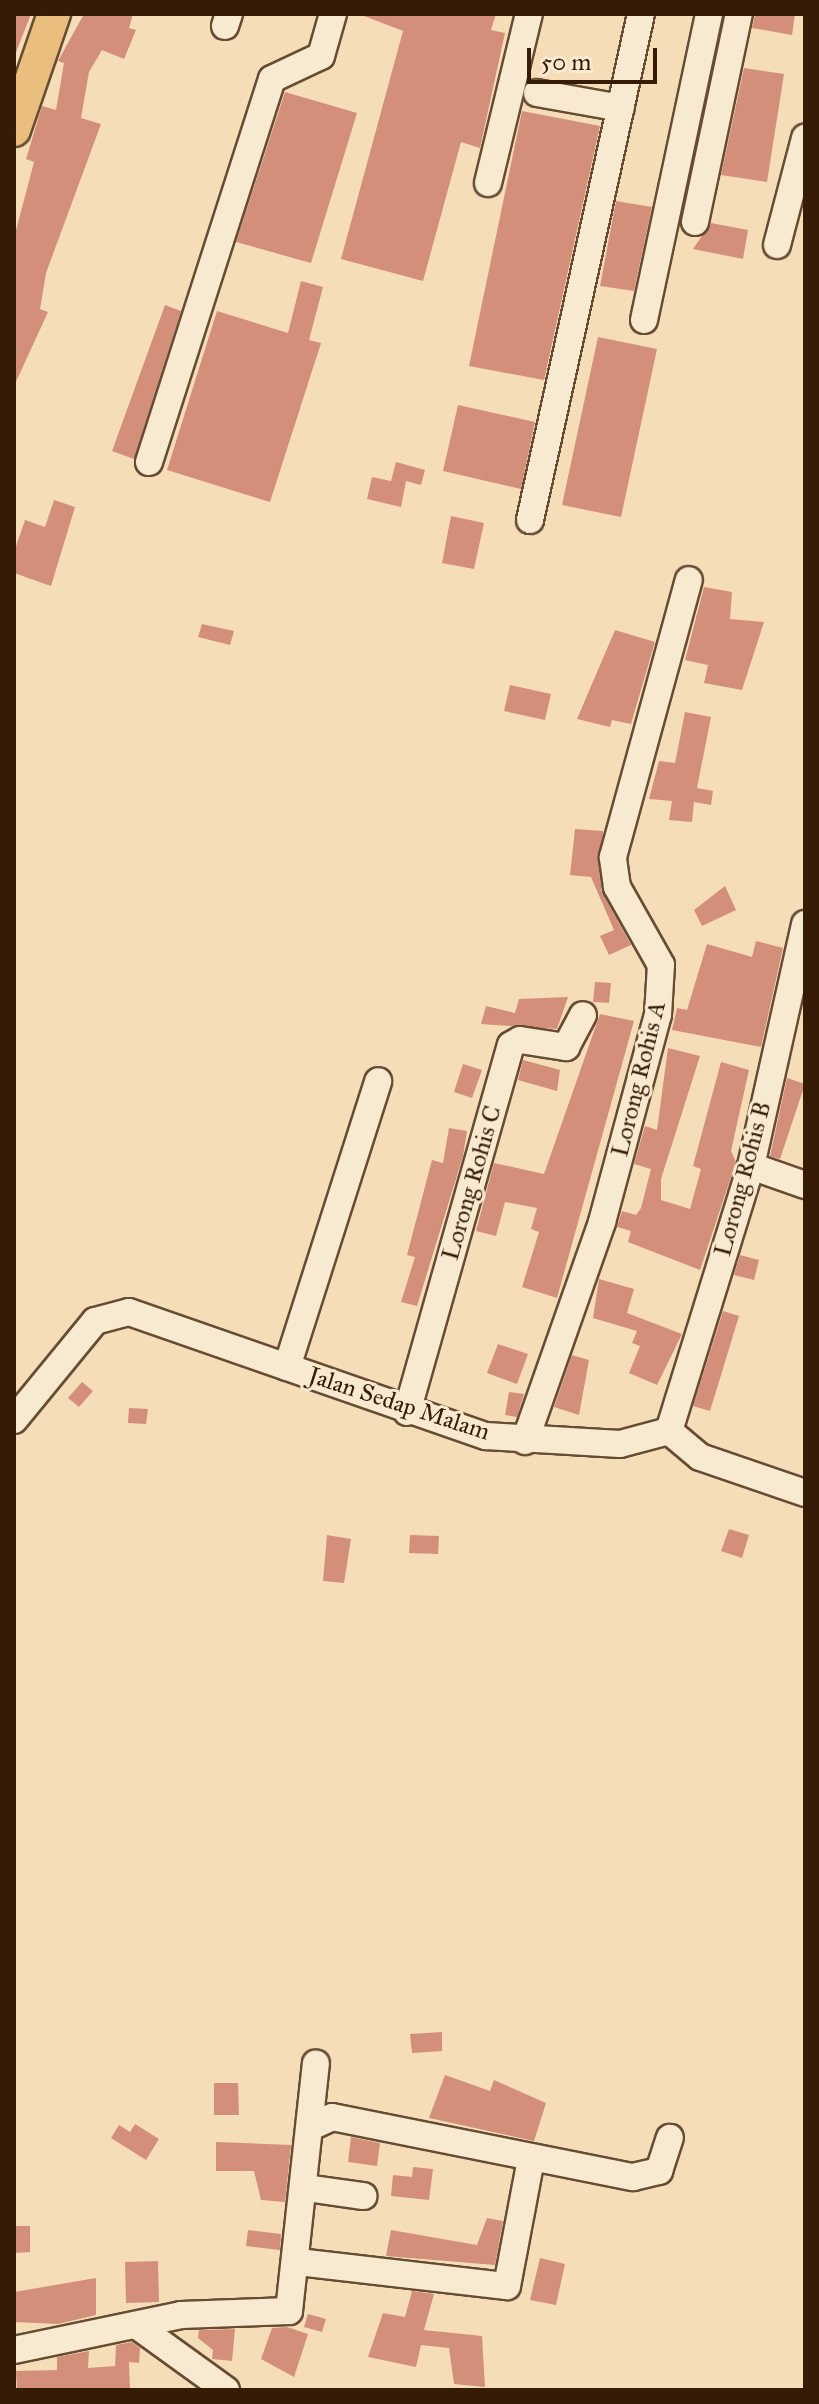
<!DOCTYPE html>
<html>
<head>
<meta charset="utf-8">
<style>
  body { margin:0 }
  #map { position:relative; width:819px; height:2404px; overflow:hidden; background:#f5ddb8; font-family:"IM FELL Great Primer",serif }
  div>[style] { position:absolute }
  .building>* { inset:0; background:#d48f7b }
  .roads { filter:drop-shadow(2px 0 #664c33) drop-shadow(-2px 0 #664c33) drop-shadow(0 2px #664c33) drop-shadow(0 -2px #664c33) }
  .minor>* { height:26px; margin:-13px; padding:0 13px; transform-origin:13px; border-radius:13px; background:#f8e9d1 }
  .major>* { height:32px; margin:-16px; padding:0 16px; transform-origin:16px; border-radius:16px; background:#eabe7c }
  span { translate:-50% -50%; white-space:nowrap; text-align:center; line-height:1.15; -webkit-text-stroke:6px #f8e9d1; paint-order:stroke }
  .street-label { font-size:24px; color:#361c07 }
  .frame { position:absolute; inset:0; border:16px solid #361c07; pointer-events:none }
  .scale { position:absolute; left:527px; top:48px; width:130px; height:36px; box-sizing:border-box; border:4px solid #361c07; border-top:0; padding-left:10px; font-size:24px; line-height:28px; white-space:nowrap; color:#361c07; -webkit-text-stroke:6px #f8e9d1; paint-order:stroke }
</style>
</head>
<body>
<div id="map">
  <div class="building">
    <i style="clip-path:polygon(14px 14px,31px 14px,15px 55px,14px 55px)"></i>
    <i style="clip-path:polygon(84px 14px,133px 14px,129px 28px,136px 30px,124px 59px,102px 50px,89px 72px,81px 118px,101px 124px,46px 273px,40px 309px,48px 312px,14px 386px,14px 238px,34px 162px,26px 159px,42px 106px,56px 110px,64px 63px,58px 61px)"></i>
    <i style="clip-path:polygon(359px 14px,496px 14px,491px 30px,505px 33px,480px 148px,461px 142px,423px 281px,341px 259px,403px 31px)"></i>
    <i style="clip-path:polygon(755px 14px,795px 14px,792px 35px,752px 28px)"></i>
    <i style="clip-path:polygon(744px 68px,784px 74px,767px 182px,721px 175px)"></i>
    <i style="clip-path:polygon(285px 92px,357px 113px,311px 263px,236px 242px)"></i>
    <i style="clip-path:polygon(522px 111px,600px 126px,544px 380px,469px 366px)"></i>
    <i style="clip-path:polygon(616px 201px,652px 207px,634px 291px,600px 286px)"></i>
    <i style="clip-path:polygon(711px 223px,748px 230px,743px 259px,693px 249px)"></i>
    <i style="clip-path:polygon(301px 281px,323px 287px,309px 340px,321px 343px,270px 502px,167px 470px,217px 311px,288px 333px)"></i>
    <i style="clip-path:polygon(165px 305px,181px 311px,134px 459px,112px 451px)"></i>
    <i style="clip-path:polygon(598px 337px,657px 349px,621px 517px,562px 505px)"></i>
    <i style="clip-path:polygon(458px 405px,535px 422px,521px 489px,443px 471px)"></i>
    <i style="clip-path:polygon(396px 462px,425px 470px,421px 485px,406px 481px,401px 507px,367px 499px,372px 477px,391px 481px)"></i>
    <i style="clip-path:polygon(54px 500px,75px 507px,51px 586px,14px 573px,14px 552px,25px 520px,45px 527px)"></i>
    <i style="clip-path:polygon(451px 516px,484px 523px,474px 569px,442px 563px)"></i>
    <i style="clip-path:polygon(704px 587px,732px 592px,730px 619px,764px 622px,742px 690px,704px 683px,708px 665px,685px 660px)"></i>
    <i style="clip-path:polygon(202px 624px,234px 631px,230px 645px,198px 637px)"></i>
    <i style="clip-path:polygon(615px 630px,655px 642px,631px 724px,612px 720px,610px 727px,577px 719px)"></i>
    <i style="clip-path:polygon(510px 685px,551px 694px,545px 720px,504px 711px)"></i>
    <i style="clip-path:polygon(685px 712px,711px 717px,697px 788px,713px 791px,711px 805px,694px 802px,692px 822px,669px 820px,672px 801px,649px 799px,659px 761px,675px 763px)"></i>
    <i style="clip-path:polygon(575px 829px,603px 831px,601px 890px,631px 945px,609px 955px,600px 936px,614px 930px,591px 877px,570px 875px)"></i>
    <i style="clip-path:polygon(725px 886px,736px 910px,702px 926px,694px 910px)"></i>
    <i style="clip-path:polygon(756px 941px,783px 948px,761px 1047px,672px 1030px,677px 1008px,687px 1010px,707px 944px,752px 957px)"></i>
    <i style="clip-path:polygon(595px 982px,611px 983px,609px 1003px,593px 1002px)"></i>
    <i style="clip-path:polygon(568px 997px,557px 1029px,481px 1024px,486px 1006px,515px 1013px,519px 999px)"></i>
    <i style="clip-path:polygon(600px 1014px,634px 1021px,557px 1298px,522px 1287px,539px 1232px,531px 1229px,537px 1208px,505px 1202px,496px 1236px,476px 1231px,494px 1163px,544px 1174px)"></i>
    <i style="clip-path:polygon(668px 1048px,700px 1056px,661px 1179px,661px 1200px,690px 1209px,701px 1169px,693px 1166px,721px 1062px,749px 1070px,731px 1151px,736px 1162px,700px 1270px,628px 1242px,631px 1231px,617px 1227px,622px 1211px,636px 1215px,641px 1208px,651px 1169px,634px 1164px,645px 1126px,657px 1130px)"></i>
    <i style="clip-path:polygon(523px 1060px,560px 1070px,557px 1091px,518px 1080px)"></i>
    <i style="clip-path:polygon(463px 1064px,482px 1070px,472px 1098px,454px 1092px)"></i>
    <i style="clip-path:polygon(787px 1078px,805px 1084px,780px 1159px,770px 1156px)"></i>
    <i style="clip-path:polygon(449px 1128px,467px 1131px,463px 1156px,417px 1306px,401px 1302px,415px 1257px,407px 1255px,432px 1160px,443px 1163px)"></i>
    <i style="clip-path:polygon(740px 1255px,759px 1260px,754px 1280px,734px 1275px)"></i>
    <i style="clip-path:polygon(599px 1279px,634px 1289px,627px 1313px,682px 1334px,657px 1385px,629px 1373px,640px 1346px,632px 1343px,637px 1331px,593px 1318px)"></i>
    <i style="clip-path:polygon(723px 1311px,739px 1316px,710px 1411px,693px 1406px)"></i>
    <i style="clip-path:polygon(498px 1344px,528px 1354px,517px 1384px,487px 1373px)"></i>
    <i style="clip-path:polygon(572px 1355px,589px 1360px,579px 1415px,554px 1407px)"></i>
    <i style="clip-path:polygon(82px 1382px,93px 1391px,79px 1407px,68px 1398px)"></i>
    <i style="clip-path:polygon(509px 1392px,524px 1394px,517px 1417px,505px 1415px)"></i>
    <i style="clip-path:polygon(129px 1408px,148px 1409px,146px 1424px,128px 1423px)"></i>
    <i style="clip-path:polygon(729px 1529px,749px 1535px,742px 1558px,721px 1551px)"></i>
    <i style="clip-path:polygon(327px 1535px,351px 1539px,344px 1583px,323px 1581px)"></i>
    <i style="clip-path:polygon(410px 1535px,439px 1536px,438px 1554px,409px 1553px)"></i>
    <i style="clip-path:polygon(442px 2032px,442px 2051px,412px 2053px,410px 2034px)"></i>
    <i style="clip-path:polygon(445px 2075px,490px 2091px,494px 2080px,546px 2103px,534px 2141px,429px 2118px)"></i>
    <i style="clip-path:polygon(214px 2083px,238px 2083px,239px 2115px,214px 2115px)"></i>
    <i style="clip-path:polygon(135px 2124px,159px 2139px,146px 2160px,111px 2138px,119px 2125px,130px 2132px)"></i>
    <i style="clip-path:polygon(351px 2137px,380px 2143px,377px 2166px,348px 2162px)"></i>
    <i style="clip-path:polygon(216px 2142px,291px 2145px,285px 2202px,261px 2200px,254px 2171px,216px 2171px)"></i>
    <i style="clip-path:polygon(413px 2167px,433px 2169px,429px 2200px,391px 2196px,393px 2175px,412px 2177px)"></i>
    <i style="clip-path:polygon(487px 2218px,503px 2221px,495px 2265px,386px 2256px,391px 2230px,477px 2245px)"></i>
    <i style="clip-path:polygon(14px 2226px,30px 2226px,30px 2252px,14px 2253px)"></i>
    <i style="clip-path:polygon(248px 2230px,281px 2234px,280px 2250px,246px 2246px)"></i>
    <i style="clip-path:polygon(540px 2258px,565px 2264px,556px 2305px,530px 2300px)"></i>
    <i style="clip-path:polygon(158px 2261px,159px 2302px,126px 2303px,125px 2262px)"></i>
    <i style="clip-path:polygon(96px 2278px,96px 2315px,58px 2324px,14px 2322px,14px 2292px)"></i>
    <i style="clip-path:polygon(412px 2291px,434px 2294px,424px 2330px,482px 2336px,485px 2387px,454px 2384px,449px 2348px,421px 2345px,416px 2367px,368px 2357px,383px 2313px,405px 2317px)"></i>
    <i style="clip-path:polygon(308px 2314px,326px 2319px,322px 2332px,304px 2327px)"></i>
    <i style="clip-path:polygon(287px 2327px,308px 2334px,294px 2377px,261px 2359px,272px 2328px)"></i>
    <i style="clip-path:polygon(235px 2329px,232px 2361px,212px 2359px,213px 2350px,198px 2338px,199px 2330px)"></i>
    <i style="clip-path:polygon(132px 2342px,140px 2348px,139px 2363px,129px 2362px,130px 2390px,17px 2390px,16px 2371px,57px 2370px,57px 2357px,89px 2351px,88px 2368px,115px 2366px,116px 2345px)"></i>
  </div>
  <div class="roads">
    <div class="minor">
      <i style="left:225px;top:26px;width:13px;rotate:-72deg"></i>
      <i style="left:537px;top:93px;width:85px;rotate:10.1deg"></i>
      <i style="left:488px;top:183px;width:174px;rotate:-76.4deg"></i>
      <i style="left:695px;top:222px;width:213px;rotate:-78.1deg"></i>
      <i style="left:777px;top:245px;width:111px;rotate:-75.3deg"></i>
      <i style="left:644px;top:320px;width:313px;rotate:-78deg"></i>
      <i style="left:149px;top:462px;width:402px;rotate:-72.2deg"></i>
      <i style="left:272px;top:79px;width:54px;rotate:-25.1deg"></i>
      <i style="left:321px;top:56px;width:44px;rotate:-74.1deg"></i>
      <i style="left:530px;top:520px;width:518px;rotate:-77.63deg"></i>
      <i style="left:751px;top:1166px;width:57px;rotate:19.4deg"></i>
      <i style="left:287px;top:1367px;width:300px;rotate:-72.3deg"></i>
      <i style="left:407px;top:1412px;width:381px;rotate:-74.2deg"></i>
      <i style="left:511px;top:1045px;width:10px;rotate:-29deg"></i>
      <i style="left:520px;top:1040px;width:47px;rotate:8.7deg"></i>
      <i style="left:566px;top:1047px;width:36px;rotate:-62deg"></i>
      <i style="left:14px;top:1420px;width:128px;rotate:-50.7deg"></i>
      <i style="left:95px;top:1321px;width:35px;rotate:-15deg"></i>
      <i style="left:129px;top:1312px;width:378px;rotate:19.2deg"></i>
      <i style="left:486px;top:1436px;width:134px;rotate:3.4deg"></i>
      <i style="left:620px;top:1444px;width:51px;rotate:-14.9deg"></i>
      <i style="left:669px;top:1431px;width:40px;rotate:40deg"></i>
      <i style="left:700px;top:1457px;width:111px;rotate:18.9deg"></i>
      <i style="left:669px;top:1431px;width:277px;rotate:-72.8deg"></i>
      <i style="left:751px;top:1166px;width:248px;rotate:-77.4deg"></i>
      <i style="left:525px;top:1441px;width:232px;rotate:-70.6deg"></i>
      <i style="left:602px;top:1222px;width:214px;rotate:-74.9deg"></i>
      <i style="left:658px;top:1015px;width:50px;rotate:-86.6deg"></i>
      <i style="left:661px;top:965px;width:90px;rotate:-119.4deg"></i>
      <i style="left:617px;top:887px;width:30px;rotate:-98deg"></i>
      <i style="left:613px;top:857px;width:287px;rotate:-74.7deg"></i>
      <i style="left:313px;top:2126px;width:21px;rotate:-25deg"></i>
      <i style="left:332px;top:2117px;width:307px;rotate:11.3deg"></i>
      <i style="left:633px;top:2177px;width:27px;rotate:-13deg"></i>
      <i style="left:659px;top:2171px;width:35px;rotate:-72deg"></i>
      <i style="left:306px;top:2188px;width:58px;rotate:8deg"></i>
      <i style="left:298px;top:2262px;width:210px;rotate:6.6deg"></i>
      <i style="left:507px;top:2286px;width:129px;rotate:-79.3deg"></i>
      <i style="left:136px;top:2325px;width:111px;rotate:35.8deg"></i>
      <i style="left:14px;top:2350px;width:171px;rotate:-11.8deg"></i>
      <i style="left:181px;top:2315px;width:108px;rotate:-2.1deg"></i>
      <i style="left:289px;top:2311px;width:249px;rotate:-83.8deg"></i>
    </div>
    <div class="major">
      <i style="left:14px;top:130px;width:123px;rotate:-71deg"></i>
    </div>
  </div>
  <div class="street-label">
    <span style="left:639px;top:1079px;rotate:-76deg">Lorong Rohis A</span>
    <span style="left:743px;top:1179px;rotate:-75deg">Lorong Rohis B</span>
    <span style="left:472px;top:1183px;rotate:-74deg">Lorong Rohis C</span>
    <span style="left:399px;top:1404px;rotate:18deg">Jalan Sedap Malam</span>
  </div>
  <div class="frame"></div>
  <div class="scale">50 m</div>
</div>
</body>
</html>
